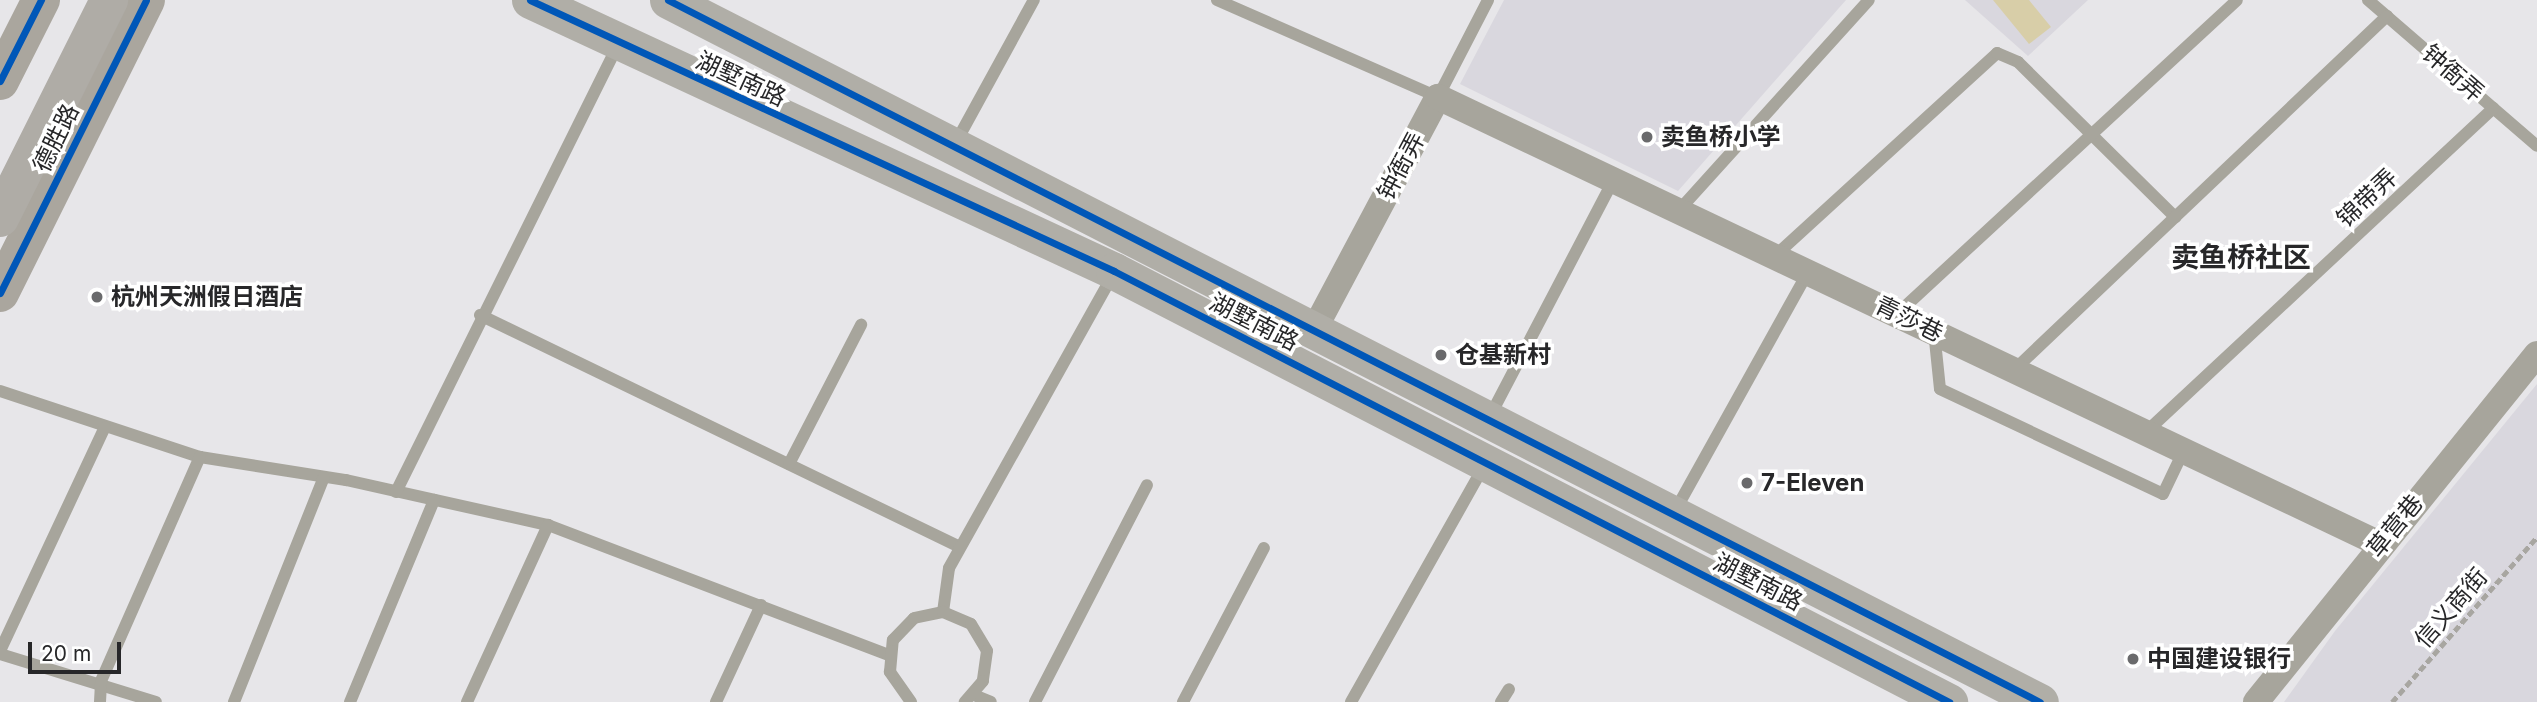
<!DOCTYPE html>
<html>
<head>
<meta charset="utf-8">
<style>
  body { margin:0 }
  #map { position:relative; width:2537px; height:702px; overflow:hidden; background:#e7e6e9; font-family:Inter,"Noto Sans SC",sans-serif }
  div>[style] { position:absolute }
  .built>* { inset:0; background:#d9d7de }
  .green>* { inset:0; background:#d8cea8 }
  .path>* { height:4.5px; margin-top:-2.25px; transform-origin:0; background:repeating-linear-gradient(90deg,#a8a6a1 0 7px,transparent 0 10.5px) }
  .lane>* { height:12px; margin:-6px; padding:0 6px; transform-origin:6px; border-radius:6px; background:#a7a59c }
  .street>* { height:26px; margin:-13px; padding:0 13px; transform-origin:13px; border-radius:13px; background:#a7a59c }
  .secondary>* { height:37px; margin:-18.5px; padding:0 18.5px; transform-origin:18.5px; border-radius:18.5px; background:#b0aea7 }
  .primary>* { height:38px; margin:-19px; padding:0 19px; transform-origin:19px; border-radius:19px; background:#aaa69e }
  .highway>* { height:38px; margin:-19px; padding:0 19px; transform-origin:19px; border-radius:19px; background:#afaca6 }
  .cycleway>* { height:7px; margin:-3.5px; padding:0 3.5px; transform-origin:3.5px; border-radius:3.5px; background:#0057b8 }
  .dots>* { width:19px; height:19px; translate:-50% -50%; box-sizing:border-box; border:4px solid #fff; border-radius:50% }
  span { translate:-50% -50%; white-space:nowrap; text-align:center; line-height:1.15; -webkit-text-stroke:7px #fff; paint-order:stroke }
  .street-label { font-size:24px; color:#272729 }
  .poi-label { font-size:24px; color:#272729; font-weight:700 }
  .left { translate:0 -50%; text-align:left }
  .quarter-label { font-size:28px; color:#272729; font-weight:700 }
  .scale { position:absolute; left:28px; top:642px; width:93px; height:32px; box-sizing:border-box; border:4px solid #272729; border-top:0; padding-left:9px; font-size:21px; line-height:24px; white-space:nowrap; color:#272729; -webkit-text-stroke:5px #fff; paint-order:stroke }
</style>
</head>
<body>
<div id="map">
  <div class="built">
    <i style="clip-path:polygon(1504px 0,1846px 0,1678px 191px,1460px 84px)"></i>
    <i style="clip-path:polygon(1965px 0,2088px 0,2028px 56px)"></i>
    <i style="clip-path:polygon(2537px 384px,2537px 702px,2284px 702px,2335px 631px)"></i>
  </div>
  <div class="green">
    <i style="clip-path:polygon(1993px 0,2029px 0,2051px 27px,2029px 44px)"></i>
  </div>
  <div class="path">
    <i style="left:2392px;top:702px;width:220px;rotate:-48.7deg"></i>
  </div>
  <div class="lane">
    <i style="left:1217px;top:0;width:241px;rotate:23.7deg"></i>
    <i style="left:1438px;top:97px;width:109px;rotate:-62.7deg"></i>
    <i style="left:2368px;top:0;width:223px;rotate:40.8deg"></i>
    <i style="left:955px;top:144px;width:164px;rotate:-61.3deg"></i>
    <i style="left:1681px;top:208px;width:280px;rotate:-47.9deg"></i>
    <i style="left:1777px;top:254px;width:298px;rotate:-42.4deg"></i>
    <i style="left:1997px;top:53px;width:23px;rotate:23deg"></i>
    <i style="left:2018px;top:62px;width:221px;rotate:44.6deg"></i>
    <i style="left:1898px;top:313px;width:461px;rotate:-42.7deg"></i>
    <i style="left:480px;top:315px;width:533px;rotate:25.8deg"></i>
    <i style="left:1934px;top:331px;width:58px;rotate:84.1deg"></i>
    <i style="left:1940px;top:389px;width:246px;rotate:25.2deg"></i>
    <i style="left:2163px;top:494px;width:49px;rotate:-64.5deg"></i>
    <i style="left:2015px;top:369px;width:513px;rotate:-43.5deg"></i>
    <i style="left:0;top:391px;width:211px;rotate:18.3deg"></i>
    <i style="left:200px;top:457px;width:148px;rotate:9deg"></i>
    <i style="left:346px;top:480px;width:207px;rotate:12.6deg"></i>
    <i style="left:548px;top:525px;width:365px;rotate:20.9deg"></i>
    <i style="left:1489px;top:418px;width:272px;rotate:-62.4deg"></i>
    <i style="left:2146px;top:432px;width:475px;rotate:-43deg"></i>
    <i style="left:789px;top:464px;width:157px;rotate:-62.6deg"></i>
    <i style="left:396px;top:492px;width:500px;rotate:-63.6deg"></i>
    <i style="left:1675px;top:511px;width:276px;rotate:-60.9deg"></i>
    <i style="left:943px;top:612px;width:44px;rotate:-82.2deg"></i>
    <i style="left:949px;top:568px;width:337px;rotate:-60.8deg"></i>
    <i style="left:0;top:651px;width:247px;rotate:-64.9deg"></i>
    <i style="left:0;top:654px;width:163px;rotate:17.1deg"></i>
    <i style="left:974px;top:695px;width:18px;rotate:22deg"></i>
    <i style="left:100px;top:702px;width:21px;rotate:-87deg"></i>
    <i style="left:101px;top:681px;width:245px;rotate:-66.2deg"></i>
    <i style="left:234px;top:702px;width:242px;rotate:-68.2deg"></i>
    <i style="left:350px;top:702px;width:219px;rotate:-67.4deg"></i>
    <i style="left:467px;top:702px;width:195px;rotate:-65.4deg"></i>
    <i style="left:716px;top:702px;width:107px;rotate:-65.1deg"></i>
    <i style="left:911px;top:702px;width:37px;rotate:-125deg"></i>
    <i style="left:890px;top:672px;width:32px;rotate:-85deg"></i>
    <i style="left:893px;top:640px;width:30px;rotate:-46deg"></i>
    <i style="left:914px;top:618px;width:30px;rotate:-12deg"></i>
    <i style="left:943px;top:612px;width:30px;rotate:23deg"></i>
    <i style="left:971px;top:624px;width:31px;rotate:59deg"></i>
    <i style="left:987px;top:651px;width:30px;rotate:98deg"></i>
    <i style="left:983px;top:681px;width:28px;rotate:131deg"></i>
    <i style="left:1035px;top:702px;width:244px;rotate:-62.7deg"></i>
    <i style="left:1183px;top:702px;width:174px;rotate:-62.3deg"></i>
    <i style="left:1351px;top:702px;width:271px;rotate:-60.6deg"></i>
    <i style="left:1501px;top:702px;width:15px;rotate:-58deg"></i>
  </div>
  <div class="street">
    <i style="left:1314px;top:330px;width:264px;rotate:-62deg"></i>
    <i style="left:1438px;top:97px;width:1043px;rotate:25.39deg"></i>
    <i style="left:2256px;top:702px;width:447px;rotate:-51.1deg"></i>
  </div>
  <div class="secondary">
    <i style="left:530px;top:0;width:644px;rotate:24.89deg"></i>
    <i style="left:1114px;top:271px;width:940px;rotate:27.3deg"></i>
    <i style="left:668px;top:0;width:1541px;rotate:27.1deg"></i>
  </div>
  <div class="primary">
    <i style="left:0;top:81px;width:91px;rotate:-63.2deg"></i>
    <i style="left:0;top:293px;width:327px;rotate:-63.5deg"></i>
  </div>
  <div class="highway">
    <i style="left:0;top:218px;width:244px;rotate:-63.4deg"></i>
  </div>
  <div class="cycleway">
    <i style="left:530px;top:0;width:644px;rotate:24.89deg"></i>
    <i style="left:1114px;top:271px;width:940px;rotate:27.3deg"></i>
    <i style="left:668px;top:0;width:1541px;rotate:27.1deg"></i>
    <i style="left:0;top:81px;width:91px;rotate:-63.2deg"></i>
    <i style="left:0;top:293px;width:327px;rotate:-63.5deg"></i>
  </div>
  <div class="dots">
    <i style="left:1647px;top:137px;background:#6a6a6c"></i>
    <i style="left:97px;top:297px;background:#6a6a6c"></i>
    <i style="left:1441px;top:355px;background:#6a6a6c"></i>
    <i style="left:1747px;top:483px;background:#6a6a6c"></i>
    <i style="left:2133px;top:659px;background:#6a6a6c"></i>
  </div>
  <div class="street-label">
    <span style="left:2453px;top:73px;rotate:41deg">钟衙弄</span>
    <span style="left:741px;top:79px;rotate:25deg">湖墅南路</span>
    <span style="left:56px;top:138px;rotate:-64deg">德胜路</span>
    <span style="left:1401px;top:166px;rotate:-62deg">钟衙弄</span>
    <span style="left:2367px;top:198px;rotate:-43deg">锦带弄</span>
    <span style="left:1909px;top:319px;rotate:26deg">青莎巷</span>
    <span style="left:1254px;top:322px;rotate:27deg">湖墅南路</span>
    <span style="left:2395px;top:526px;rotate:-51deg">草营巷</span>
    <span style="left:1758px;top:582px;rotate:27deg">湖墅南路</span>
    <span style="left:2451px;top:608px;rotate:-49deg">信义商街</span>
  </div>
  <div class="poi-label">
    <span class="left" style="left:1661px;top:137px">卖鱼桥小学</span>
    <span class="left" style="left:111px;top:297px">杭州天洲假日酒店</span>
    <span class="left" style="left:1455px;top:355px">仓基新村</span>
    <span class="left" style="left:1761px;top:483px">7-Eleven</span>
    <span class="left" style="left:2147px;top:659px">中国建设银行</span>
  </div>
  <div class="quarter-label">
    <span style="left:2241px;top:257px">卖鱼桥社区</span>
  </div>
  <div class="scale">20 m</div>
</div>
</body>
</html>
